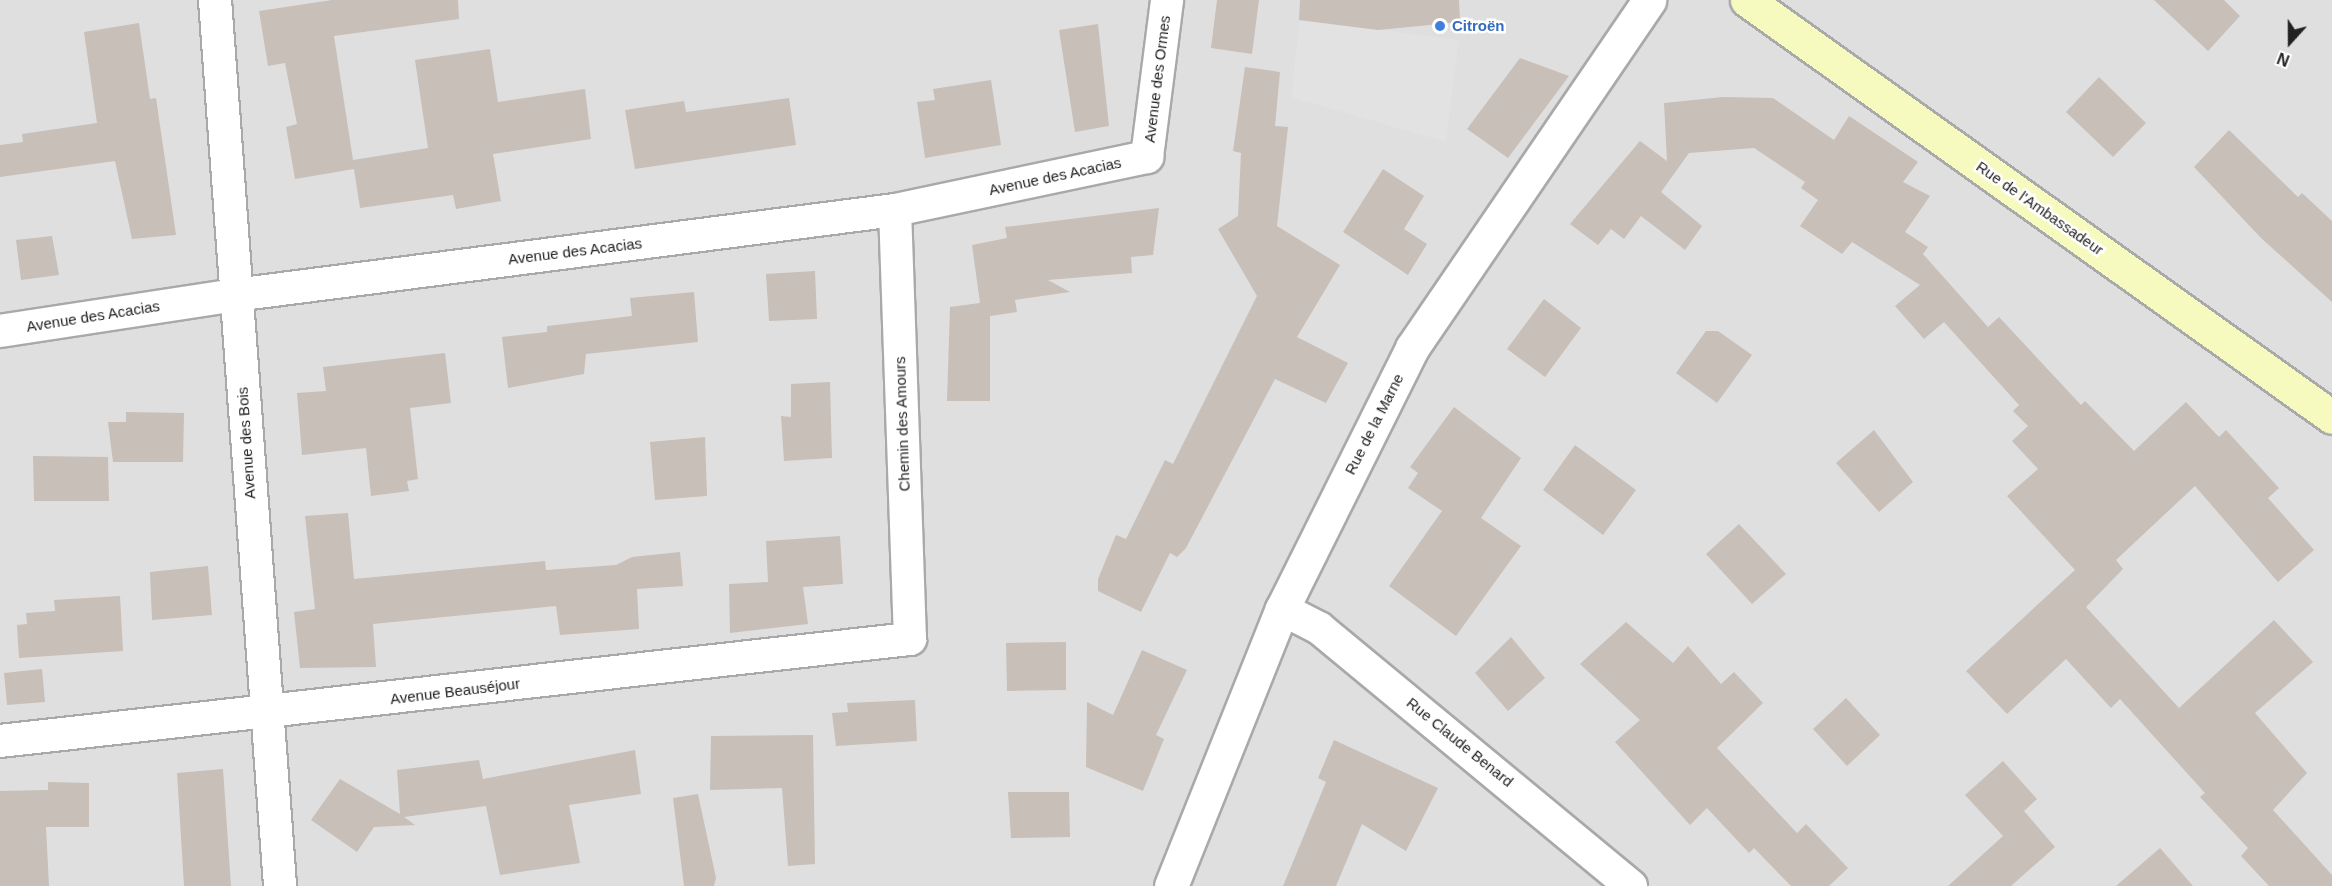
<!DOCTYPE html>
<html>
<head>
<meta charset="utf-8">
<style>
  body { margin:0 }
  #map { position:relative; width:2332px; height:886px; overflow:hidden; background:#f2efe9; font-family:Helvetica,sans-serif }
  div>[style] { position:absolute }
  .residential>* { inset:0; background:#e0dfdf }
  .parking>* { inset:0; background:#e2e2e2 }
  .building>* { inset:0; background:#c7bfb8 }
  .roads { filter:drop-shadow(2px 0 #a9a9a9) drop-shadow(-2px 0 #a9a9a9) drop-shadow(0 2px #a9a9a9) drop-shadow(0 -2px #a9a9a9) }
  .minor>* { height:32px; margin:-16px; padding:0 16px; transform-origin:16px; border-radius:16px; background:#fff }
  .tertiary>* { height:33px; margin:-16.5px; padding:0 16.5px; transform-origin:16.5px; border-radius:16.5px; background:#fff }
  .secondary>* { height:33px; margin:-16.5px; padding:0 16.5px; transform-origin:16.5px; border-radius:16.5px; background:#f7fabf }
  .dots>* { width:16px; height:16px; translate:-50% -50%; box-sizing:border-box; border:3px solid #fff; border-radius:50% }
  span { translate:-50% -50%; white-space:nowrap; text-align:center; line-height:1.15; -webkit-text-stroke:5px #fff; paint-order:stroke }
  .shop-label { font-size:15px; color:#366cbe; font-weight:700 }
  .left { translate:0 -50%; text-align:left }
  .street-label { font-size:15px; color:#222 }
  .north { position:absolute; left:2260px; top:12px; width:60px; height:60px; -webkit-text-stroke:4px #fff; paint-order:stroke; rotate:201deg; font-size:16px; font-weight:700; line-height:24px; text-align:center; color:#222 }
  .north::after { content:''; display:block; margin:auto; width:21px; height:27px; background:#222; clip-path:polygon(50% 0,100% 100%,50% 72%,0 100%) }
</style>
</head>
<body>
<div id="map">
  <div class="residential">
    <i style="clip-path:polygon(0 0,2332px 0,2332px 886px,0 886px)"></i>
  </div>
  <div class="parking">
    <i style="clip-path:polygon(1302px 0,1334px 24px,1459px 40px,1446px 142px,1291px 97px)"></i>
  </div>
  <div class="building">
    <i style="clip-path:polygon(332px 0,458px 0,459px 19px,334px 36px,353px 160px,428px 148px,415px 60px,490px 49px,498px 102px,585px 89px,591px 139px,493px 154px,501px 201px,456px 209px,453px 195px,360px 208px,354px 169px,295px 179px,286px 127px,297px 124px,285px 63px,268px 66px,259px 11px)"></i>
    <i style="clip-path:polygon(1217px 0,1259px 0,1252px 54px,1211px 48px)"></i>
    <i style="clip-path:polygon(1300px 0,1459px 0,1460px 22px,1378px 30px,1299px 20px)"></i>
    <i style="clip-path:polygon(2154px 0,2224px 0,2240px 16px,2208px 51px)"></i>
    <i style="clip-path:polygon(139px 23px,150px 99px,156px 98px,176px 235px,132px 239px,115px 161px,0 177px,0 145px,23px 142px,22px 134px,97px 123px,84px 32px)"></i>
    <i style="clip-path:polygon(1098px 24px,1109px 126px,1075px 132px,1059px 30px)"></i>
    <i style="clip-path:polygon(1520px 58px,1569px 76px,1508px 158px,1467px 129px)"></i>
    <i style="clip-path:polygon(1245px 67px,1280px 72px,1275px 126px,1288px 127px,1277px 226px,1340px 265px,1297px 337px,1348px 363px,1326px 403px,1275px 379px,1186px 548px,1177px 557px,1170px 553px,1141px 612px,1098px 591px,1098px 579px,1116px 535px,1126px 539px,1165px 460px,1173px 464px,1257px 296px,1218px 229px,1238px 216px,1241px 153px,1233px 151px)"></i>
    <i style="clip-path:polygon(2099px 77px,2146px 123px,2113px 157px,2066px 112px)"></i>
    <i style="clip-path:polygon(991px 80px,1001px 145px,925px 158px,917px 102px,935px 100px,933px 89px)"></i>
    <i style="clip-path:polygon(1723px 97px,1773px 98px,1834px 140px,1849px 116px,1918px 162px,1903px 182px,1930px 196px,1905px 232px,1928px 247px,1923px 254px,1988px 327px,1999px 317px,2081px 405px,2085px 401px,2134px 451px,2186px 402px,2219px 437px,2226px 430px,2279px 488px,2268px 498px,2314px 550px,2278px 582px,2195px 486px,2116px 560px,2123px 569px,2086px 607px,2179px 708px,2274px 620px,2313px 662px,2255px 713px,2307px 773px,2273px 810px,2332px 875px,2332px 886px,2269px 886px,2241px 856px,2248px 848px,2200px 797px,2205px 793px,2120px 699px,2111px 708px,2066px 659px,2007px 714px,1966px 671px,2075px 570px,2007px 496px,2038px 469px,2012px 441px,2028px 426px,2013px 411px,2019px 405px,1944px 322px,1924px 339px,1895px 306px,1920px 285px,1852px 242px,1842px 254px,1800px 226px,1818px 200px,1801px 188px,1805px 182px,1754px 148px,1689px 153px,1661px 192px,1702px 226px,1685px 250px,1641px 216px,1624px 239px,1611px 229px,1598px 245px,1570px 224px,1640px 141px,1667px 161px,1664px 103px)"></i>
    <i style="clip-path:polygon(789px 98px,796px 145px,635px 169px,625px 110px,684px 101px,686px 112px)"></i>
    <i style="clip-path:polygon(2229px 130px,2298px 197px,2302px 193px,2332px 221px,2332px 302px,2261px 238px,2194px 167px)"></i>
    <i style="clip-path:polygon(1383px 169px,1424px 196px,1404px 229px,1427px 244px,1408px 275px,1343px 232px)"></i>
    <i style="clip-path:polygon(1159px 208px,1153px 255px,1131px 257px,1132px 273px,1048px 280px,1070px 292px,1015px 300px,1017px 312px,990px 316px,990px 401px,947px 401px,950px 307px,980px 303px,972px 245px,1007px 238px,1005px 227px)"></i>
    <i style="clip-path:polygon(52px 236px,59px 275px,21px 280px,16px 240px)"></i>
    <i style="clip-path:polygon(815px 271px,817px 319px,769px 321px,766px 274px)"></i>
    <i style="clip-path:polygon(694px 292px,698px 342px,586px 354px,584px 374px,508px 388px,502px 337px,547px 332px,547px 326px,632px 316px,630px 298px)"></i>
    <i style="clip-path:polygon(1544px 299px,1581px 328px,1545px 377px,1507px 349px)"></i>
    <i style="clip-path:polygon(1706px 331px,1718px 331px,1752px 355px,1717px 403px,1676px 373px)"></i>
    <i style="clip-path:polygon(445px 353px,451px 403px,410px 408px,418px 479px,407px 481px,409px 491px,371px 496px,366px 448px,302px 455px,297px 393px,326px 391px,323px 367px)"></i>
    <i style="clip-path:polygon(830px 382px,832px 458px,784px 461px,781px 416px,791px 417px,791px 384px)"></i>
    <i style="clip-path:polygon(1454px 407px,1521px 458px,1481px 518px,1521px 546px,1456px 636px,1389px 586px,1442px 511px,1408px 488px,1418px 473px,1410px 467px)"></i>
    <i style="clip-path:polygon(126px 412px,184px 413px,183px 462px,113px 462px,108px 422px,126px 422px)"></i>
    <i style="clip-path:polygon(1874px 430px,1913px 482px,1879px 512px,1836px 463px)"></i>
    <i style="clip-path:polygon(705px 437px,707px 496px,655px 500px,650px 442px)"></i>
    <i style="clip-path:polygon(1575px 445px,1636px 490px,1603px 535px,1543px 490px)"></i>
    <i style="clip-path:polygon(33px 456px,108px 457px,109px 501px,34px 501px)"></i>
    <i style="clip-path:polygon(348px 513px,354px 579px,545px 561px,546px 570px,616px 565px,632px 557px,680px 552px,683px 586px,637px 589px,639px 629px,560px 635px,556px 606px,373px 624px,376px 667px,300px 668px,294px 612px,315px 609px,305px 516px)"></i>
    <i style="clip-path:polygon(1739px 524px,1786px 574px,1752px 604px,1706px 554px)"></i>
    <i style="clip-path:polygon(840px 536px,843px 584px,803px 587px,808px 624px,730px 633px,729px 584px,768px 582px,766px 541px)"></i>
    <i style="clip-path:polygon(208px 566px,212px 615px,152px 620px,150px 572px)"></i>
    <i style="clip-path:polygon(120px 596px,123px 651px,19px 658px,17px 625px,27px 624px,26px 613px,55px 611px,54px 600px)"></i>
    <i style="clip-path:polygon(1626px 622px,1673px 663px,1688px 646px,1721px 684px,1734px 672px,1763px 703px,1717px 748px,1797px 833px,1806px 824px,1848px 868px,1829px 886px,1791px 886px,1754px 848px,1749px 853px,1707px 808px,1690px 825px,1615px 742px,1640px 720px,1580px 664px)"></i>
    <i style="clip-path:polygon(1511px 637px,1545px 678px,1508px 711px,1475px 673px)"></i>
    <i style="clip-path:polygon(1066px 642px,1066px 690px,1007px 691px,1006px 643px)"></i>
    <i style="clip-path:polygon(1142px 650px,1187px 670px,1156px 735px,1164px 739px,1143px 791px,1086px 767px,1087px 702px,1113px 715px)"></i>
    <i style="clip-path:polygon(42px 669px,45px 702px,7px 705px,4px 673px)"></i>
    <i style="clip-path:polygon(1846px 698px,1880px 735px,1847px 766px,1813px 729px)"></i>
    <i style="clip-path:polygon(915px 700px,917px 741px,836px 746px,832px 713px,848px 712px,847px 703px)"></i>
    <i style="clip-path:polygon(813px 735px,815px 864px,788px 866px,782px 788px,710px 790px,711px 736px)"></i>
    <i style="clip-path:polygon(1334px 740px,1438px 788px,1406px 851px,1362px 824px,1336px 886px,1283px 886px,1326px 782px,1318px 778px)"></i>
    <i style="clip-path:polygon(635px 750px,641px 794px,569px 805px,580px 863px,500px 875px,486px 806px,404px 817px,415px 825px,374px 827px,357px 852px,311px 820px,340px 779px,400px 814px,397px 770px,479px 760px,483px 779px)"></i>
    <i style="clip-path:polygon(2003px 761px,2037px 799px,2024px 811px,2055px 847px,2011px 886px,1948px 886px,2003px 836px,1965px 795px)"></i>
    <i style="clip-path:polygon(223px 769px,231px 886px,184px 886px,177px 773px)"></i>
    <i style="clip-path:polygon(48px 782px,89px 783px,89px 827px,46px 827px,49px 886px,0 886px,0 791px,48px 790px)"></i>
    <i style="clip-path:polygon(1008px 792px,1069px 792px,1070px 837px,1011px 838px)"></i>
    <i style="clip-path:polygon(698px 794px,716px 878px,714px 886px,684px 886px,673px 798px)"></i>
    <i style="clip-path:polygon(2160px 848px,2193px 886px,2116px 886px)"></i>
  </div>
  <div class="roads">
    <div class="minor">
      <i style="left:215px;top:0;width:888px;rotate:85.8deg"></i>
      <i style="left:0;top:331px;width:238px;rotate:-8.7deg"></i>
      <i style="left:235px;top:295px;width:665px;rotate:-7.34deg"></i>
      <i style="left:895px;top:210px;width:258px;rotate:-11.9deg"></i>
      <i style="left:1147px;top:157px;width:158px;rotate:-82.7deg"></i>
      <i style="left:1282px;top:609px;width:42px;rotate:27.2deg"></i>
      <i style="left:1319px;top:628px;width:405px;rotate:39.6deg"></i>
      <i style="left:0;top:741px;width:916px;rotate:-6.4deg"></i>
      <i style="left:910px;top:639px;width:429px;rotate:-92deg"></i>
    </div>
    <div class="tertiary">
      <i style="left:1171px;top:886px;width:298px;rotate:-68.2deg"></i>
      <i style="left:1282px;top:609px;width:292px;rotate:-63.5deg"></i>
      <i style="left:1412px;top:348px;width:421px;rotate:-55.7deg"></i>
    </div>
    <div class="secondary">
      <i style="left:1747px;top:0;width:718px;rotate:35.48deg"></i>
    </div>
  </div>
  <div class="dots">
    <i style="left:1440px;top:26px;background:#3f7fe0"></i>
  </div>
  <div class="shop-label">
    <span class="left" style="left:1452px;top:26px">Citroën</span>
  </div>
  <div class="street-label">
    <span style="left:1157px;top:79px;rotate:-83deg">Avenue des Ormes</span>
    <span style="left:1055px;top:176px;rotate:-12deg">Avenue des Acacias</span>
    <span style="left:2040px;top:208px;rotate:35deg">Rue de l'Ambassadeur</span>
    <span style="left:575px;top:251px;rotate:-7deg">Avenue des Acacias</span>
    <span style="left:93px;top:316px;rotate:-9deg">Avenue des Acacias</span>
    <span style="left:902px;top:424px;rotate:-92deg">Chemin des Amours</span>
    <span style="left:1374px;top:424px;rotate:-63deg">Rue de la Marne</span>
    <span style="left:246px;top:443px;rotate:-94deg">Avenue des Bois</span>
    <span style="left:455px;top:691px;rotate:-7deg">Avenue Beauséjour</span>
    <span style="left:1460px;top:742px;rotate:39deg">Rue Claude Benard</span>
  </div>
  <div class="north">N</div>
</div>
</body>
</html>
